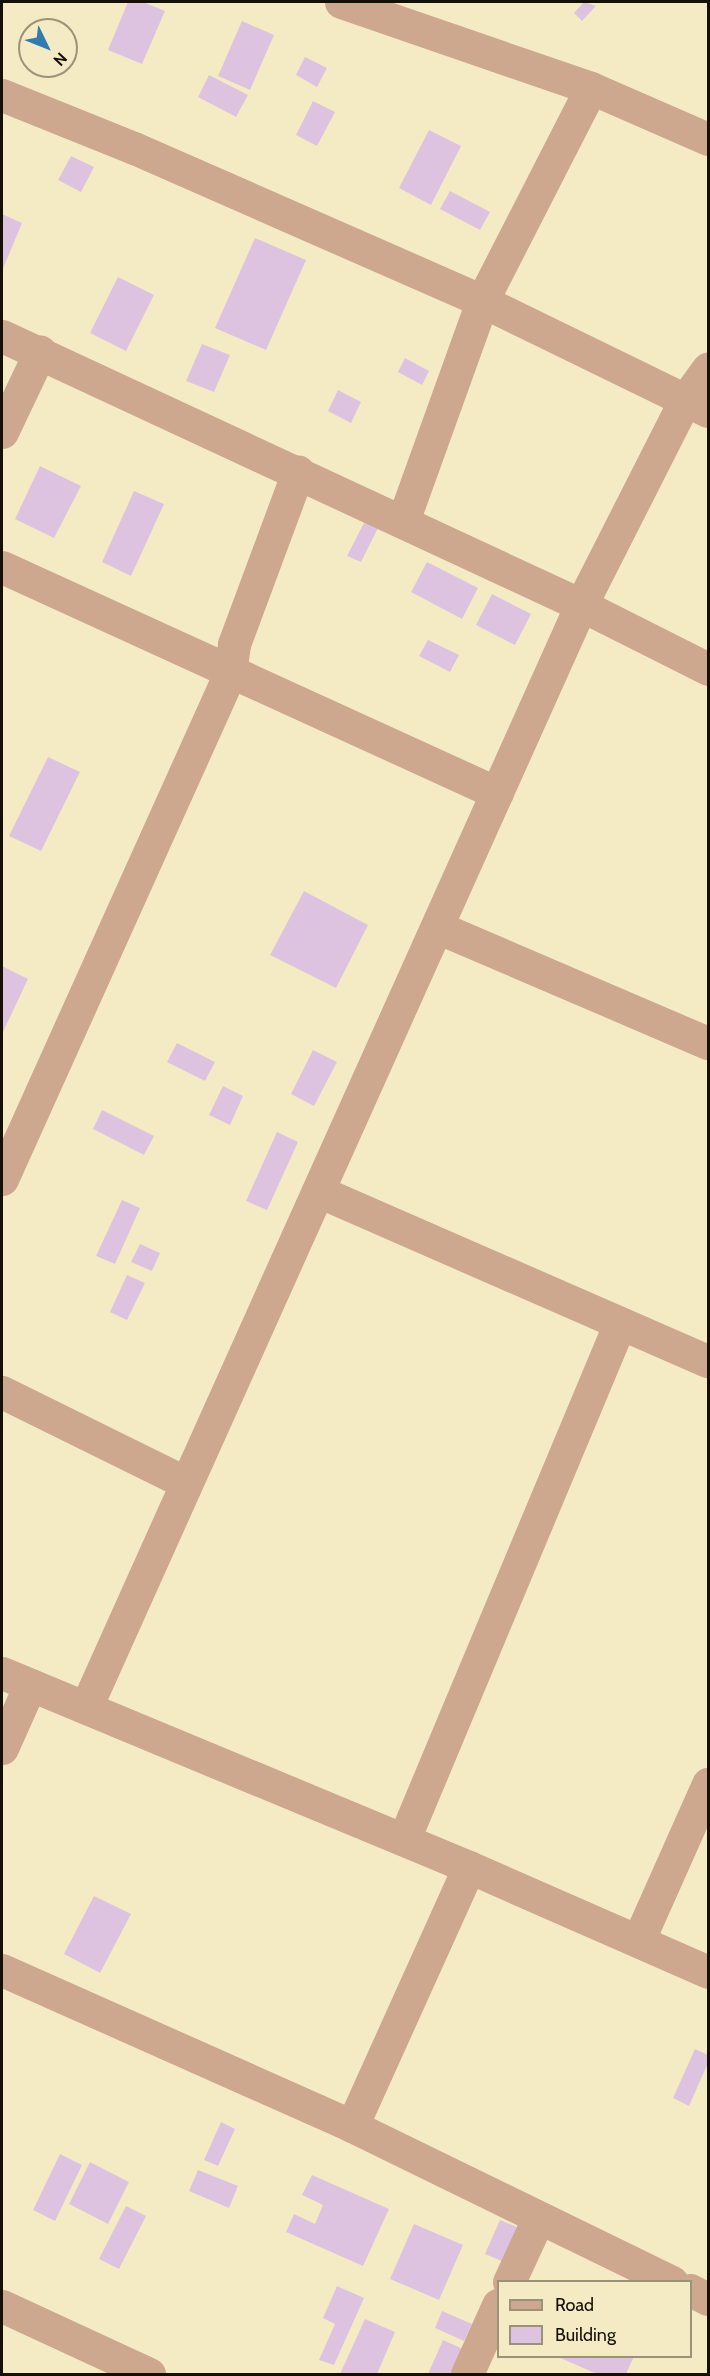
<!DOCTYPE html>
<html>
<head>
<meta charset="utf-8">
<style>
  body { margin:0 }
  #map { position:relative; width:710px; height:2376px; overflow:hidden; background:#f4ebc5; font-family:Cabin,sans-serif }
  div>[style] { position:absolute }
  .building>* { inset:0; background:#dec3e1 }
  .minor>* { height:33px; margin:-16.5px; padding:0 16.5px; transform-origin:16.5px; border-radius:16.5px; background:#cda78e }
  span { translate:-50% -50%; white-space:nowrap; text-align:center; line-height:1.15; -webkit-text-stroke:6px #f4ebc5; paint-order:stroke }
  .frame { position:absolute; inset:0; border:3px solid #141004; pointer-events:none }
  .legend { position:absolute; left:497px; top:2280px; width:195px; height:78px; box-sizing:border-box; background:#f4ebc5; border:2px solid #9a9378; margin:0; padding:8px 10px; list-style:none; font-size:18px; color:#141004 }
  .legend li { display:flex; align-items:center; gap:12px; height:30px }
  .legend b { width:30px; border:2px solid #9a9378 }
  .north { position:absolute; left:18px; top:18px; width:60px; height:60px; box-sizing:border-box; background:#f4ebc5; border:2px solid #9a9378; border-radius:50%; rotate:133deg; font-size:16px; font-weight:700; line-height:24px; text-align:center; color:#141004 }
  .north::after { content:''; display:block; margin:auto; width:21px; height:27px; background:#317baf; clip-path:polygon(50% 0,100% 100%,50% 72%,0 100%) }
</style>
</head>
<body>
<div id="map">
  <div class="building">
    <i style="clip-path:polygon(128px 2px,143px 2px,165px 11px,142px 64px,108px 50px)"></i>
    <i style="clip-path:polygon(584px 2px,596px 6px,582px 21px,574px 13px)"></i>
    <i style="clip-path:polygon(242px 21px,274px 35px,250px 90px,218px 76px)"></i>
    <i style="clip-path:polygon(305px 57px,327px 68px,317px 87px,296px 75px)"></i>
    <i style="clip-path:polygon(209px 75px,248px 95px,236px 117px,198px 97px)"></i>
    <i style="clip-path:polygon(313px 101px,335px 112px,317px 146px,296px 135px)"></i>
    <i style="clip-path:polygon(429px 130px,461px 146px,431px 205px,399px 188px)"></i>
    <i style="clip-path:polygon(71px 156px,94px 167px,81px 192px,58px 180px)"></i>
    <i style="clip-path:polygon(450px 191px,490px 212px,480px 230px,440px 209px)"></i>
    <i style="clip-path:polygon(2px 214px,22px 223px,2px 271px)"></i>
    <i style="clip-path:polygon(255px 238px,306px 260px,266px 350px,215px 328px)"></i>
    <i style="clip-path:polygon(118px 277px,154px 295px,126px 351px,90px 333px)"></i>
    <i style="clip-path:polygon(202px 344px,230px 355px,214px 392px,186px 381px)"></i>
    <i style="clip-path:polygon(405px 358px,429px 371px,422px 385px,398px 372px)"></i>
    <i style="clip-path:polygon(338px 390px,361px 402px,351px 423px,328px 411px)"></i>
    <i style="clip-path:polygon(40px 466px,81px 486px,54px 538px,15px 519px)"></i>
    <i style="clip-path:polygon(134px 491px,164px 504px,131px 576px,102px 562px)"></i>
    <i style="clip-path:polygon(367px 517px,380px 524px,361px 562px,347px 556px)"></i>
    <i style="clip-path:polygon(427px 562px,478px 588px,462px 619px,411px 592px)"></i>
    <i style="clip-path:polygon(492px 594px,531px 614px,515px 645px,476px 625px)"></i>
    <i style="clip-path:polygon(428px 640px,459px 655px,450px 672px,419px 656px)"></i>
    <i style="clip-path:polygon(48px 757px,80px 772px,41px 851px,9px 836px)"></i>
    <i style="clip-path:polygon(304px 891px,368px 925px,336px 988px,270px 955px)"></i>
    <i style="clip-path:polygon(2px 966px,28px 979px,2px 1034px)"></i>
    <i style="clip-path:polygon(177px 1043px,215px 1062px,205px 1081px,167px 1062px)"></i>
    <i style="clip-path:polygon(313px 1050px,337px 1062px,314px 1106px,291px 1094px)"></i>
    <i style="clip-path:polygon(223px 1086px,243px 1096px,230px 1125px,209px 1115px)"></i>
    <i style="clip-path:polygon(102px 1110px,154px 1136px,144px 1155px,93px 1129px)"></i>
    <i style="clip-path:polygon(277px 1132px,298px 1142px,267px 1210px,246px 1201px)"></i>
    <i style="clip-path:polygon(122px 1200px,140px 1208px,115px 1264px,96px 1256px)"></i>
    <i style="clip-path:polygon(140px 1244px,160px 1253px,152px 1271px,131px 1262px)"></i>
    <i style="clip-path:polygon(127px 1275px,145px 1283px,127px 1320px,110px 1312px)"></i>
    <i style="clip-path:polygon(94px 1896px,131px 1914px,100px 1973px,64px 1954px)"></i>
    <i style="clip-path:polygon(695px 2049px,708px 2055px,708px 2063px,689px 2106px,673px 2098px)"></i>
    <i style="clip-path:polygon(221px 2122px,235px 2129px,218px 2166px,204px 2160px)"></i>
    <i style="clip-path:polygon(60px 2154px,82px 2165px,55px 2221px,33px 2210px)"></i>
    <i style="clip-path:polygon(90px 2162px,129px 2182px,108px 2224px,69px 2204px)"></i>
    <i style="clip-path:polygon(198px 2170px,238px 2186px,229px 2208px,189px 2191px)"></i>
    <i style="clip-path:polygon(312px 2175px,389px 2209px,363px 2266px,286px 2232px,294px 2214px,315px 2224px,323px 2205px,302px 2195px)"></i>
    <i style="clip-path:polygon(126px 2206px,146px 2216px,119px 2269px,99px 2259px)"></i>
    <i style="clip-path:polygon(500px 2220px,519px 2228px,504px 2262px,485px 2254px)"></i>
    <i style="clip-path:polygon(414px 2224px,463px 2245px,439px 2300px,390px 2279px)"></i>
    <i style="clip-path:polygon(337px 2286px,364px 2298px,334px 2365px,319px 2360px,335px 2324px,323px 2318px)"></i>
    <i style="clip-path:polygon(442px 2311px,472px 2324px,464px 2341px,435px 2328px)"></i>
    <i style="clip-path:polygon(365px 2319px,395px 2332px,377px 2374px,340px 2374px)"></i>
    <i style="clip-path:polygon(443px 2340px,463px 2349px,452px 2374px,428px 2374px)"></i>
    <i style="clip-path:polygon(556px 2356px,634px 2356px,626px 2374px,597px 2374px)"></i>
  </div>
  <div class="minor">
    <i style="left:341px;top:2px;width:264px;rotate:19deg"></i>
    <i style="left:591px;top:88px;width:128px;rotate:23.6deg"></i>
    <i style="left:2px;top:95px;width:142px;rotate:21.9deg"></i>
    <i style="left:134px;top:148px;width:380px;rotate:23.7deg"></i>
    <i style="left:482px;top:301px;width:251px;rotate:26deg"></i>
    <i style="left:2px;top:336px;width:638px;rotate:24.92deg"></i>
    <i style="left:581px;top:605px;width:142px;rotate:26.7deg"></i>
    <i style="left:2px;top:432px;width:89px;rotate:-64.6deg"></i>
    <i style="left:403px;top:521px;width:234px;rotate:-70.2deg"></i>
    <i style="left:482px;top:301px;width:239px;rotate:-62.9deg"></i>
    <i style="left:2px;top:567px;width:544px;rotate:24.54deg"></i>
    <i style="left:437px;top:927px;width:295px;rotate:23.2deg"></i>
    <i style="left:2px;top:1179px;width:555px;rotate:-65.74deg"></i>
    <i style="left:230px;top:673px;width:29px;rotate:-82deg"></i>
    <i style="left:234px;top:644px;width:184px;rotate:-69.6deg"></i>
    <i style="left:318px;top:1191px;width:425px;rotate:23.6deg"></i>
    <i style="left:2px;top:1392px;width:205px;rotate:26.3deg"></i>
    <i style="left:2px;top:1673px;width:506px;rotate:22.56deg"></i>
    <i style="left:469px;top:1867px;width:261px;rotate:23.7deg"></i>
    <i style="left:86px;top:1707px;width:1208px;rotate:-65.81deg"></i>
    <i style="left:581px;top:605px;width:230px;rotate:-63.1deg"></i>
    <i style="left:685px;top:400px;width:39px;rotate:-54deg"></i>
    <i style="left:2px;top:1748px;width:69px;rotate:-66deg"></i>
    <i style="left:404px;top:1839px;width:559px;rotate:-67.29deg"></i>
    <i style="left:639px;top:1939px;width:170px;rotate:-66deg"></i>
    <i style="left:2px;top:1970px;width:383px;rotate:24deg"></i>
    <i style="left:352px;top:2126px;width:356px;rotate:26deg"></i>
    <i style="left:352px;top:2126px;width:284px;rotate:-65.7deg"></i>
    <i style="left:509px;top:2282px;width:69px;rotate:-65.3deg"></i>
    <i style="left:690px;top:2290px;width:20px;rotate:27deg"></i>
    <i style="left:2px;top:2306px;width:162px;rotate:24.8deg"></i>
    <i style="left:467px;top:2374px;width:76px;rotate:-65.8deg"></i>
  </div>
  <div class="frame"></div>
  <ul class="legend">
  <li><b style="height:8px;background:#cda78e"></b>Road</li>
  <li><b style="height:16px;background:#dec3e1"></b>Building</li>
  </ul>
  <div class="north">N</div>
</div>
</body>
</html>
